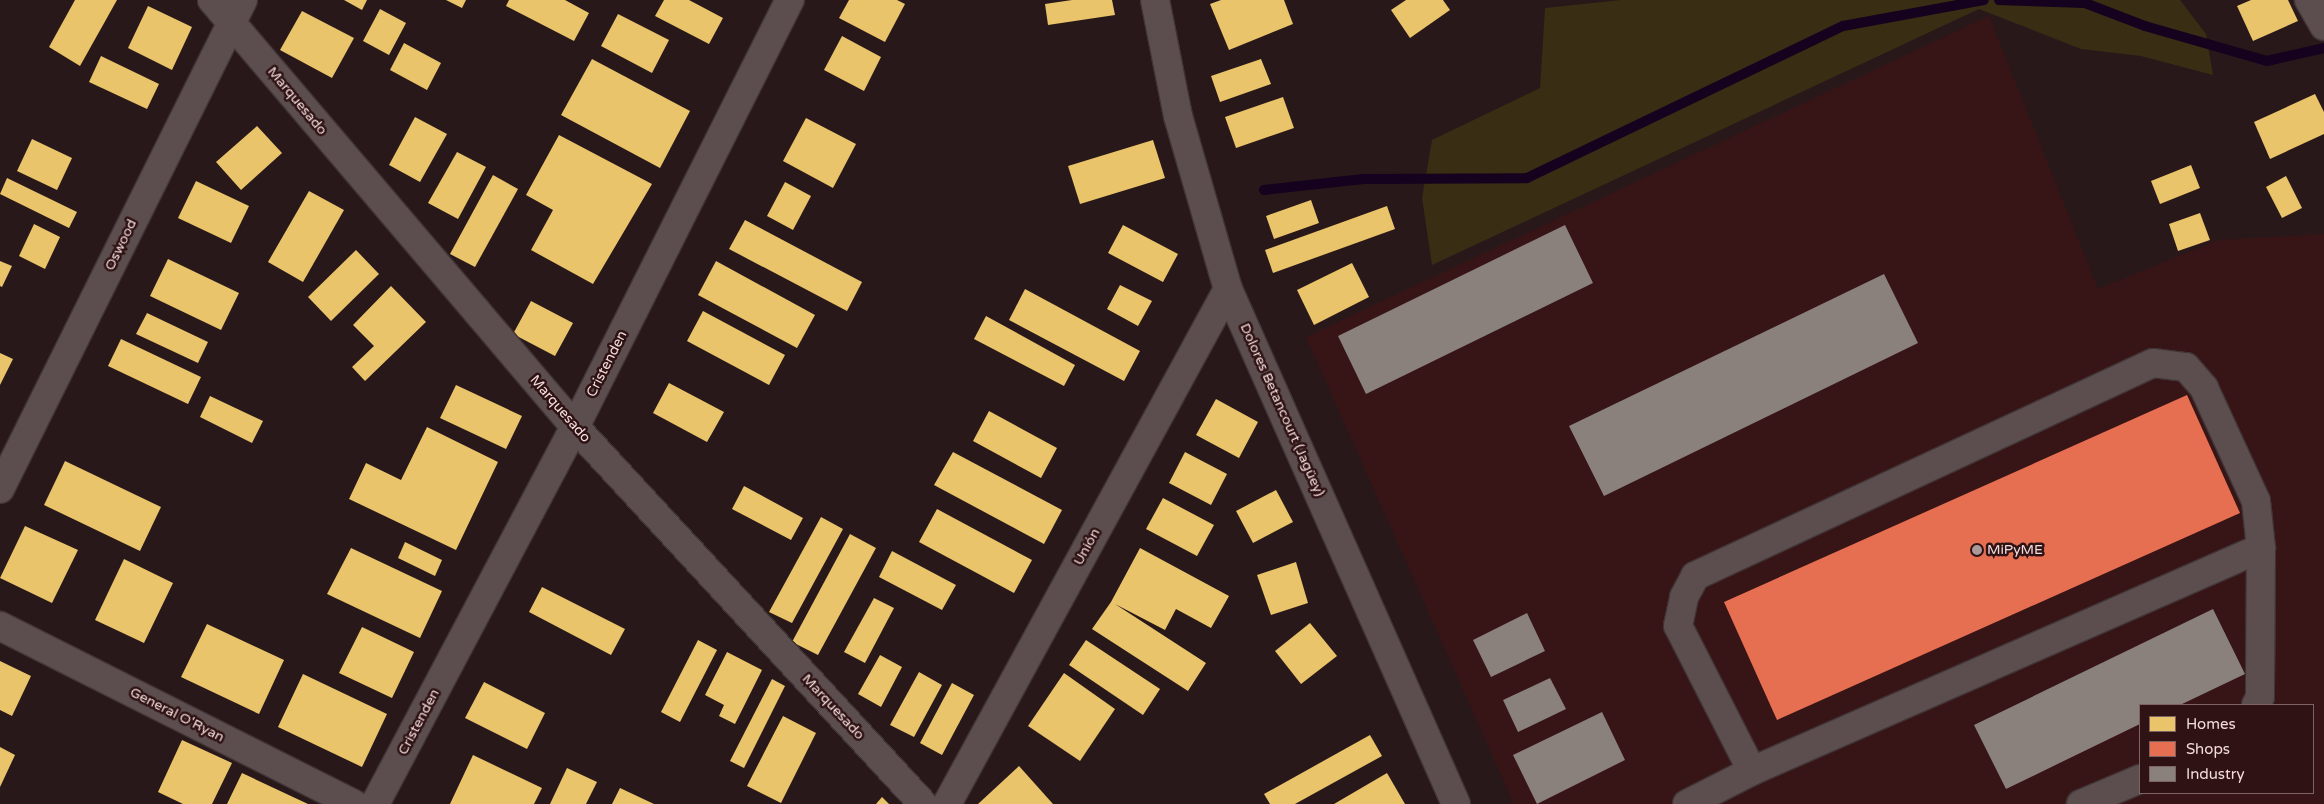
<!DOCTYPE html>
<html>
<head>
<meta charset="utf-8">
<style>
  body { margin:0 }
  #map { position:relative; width:2324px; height:804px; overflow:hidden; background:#291819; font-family:"Varela Round",sans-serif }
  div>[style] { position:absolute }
  .built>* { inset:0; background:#371517 }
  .green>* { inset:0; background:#392d13 }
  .homes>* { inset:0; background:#e9c46a }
  .shops>* { inset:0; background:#e76f51 }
  .industry>* { inset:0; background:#8a817c }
  .stream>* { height:10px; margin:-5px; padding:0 5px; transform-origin:5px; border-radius:5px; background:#14021e }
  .roads { filter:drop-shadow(1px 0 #413435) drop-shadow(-1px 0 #413435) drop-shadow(0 1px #413435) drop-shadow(0 -1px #413435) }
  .minor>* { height:28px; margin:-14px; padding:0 14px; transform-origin:14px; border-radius:14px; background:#5c4e4f }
  .dots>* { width:14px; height:14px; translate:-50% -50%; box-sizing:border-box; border:2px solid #2f1213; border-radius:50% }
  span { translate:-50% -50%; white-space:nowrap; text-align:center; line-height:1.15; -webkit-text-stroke:5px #2f1213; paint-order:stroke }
  .street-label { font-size:14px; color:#f2dddc }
  .poi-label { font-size:14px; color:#f2dddc }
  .left { translate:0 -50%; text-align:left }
  .legend { position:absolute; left:2139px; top:704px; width:175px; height:90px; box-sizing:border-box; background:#2f1213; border:1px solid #7d6363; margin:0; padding:6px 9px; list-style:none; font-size:15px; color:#f2dddc }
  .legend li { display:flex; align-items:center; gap:10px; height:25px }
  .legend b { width:25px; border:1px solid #7d6363 }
</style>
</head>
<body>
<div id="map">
  <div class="built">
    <i style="clip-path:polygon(evenodd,1989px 16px,2098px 289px,2218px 240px,2324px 234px,2324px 804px,1514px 804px,1306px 337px,1989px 16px,2140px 705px,2313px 705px,2313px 793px,2140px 793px,2140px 705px)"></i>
  </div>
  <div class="green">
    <i style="clip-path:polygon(1621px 0,2180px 0,2206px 34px,2213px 75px,2141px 56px,2081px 49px,1979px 9px,1432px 265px,1422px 198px,1432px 140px,1540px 88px,1545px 8px)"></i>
  </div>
  <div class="homes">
    <i style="clip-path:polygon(75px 0,117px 0,80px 66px,49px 47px)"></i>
    <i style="clip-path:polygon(344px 0,367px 0,362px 10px)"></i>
    <i style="clip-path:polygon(446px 0,466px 0,462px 8px)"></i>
    <i style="clip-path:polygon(509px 0,565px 0,589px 13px,574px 41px,506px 6px)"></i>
    <i style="clip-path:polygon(664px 0,689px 0,723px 18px,709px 44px,655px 16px)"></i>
    <i style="clip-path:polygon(849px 0,897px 0,905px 4px,885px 42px,839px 18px)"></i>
    <i style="clip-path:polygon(1072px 0,1112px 0,1115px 15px,1048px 25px,1045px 4px)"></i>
    <i style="clip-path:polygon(1221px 0,1284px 0,1293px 24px,1229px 50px,1210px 4px)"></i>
    <i style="clip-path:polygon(1406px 0,1443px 0,1450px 10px,1410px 38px,1391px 10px)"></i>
    <i style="clip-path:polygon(2251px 0,2288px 0,2298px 21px,2253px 41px,2237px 6px)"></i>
    <i style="clip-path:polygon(148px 6px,192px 27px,172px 70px,128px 48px)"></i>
    <i style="clip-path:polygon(380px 9px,406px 23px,389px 55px,363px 41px)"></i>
    <i style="clip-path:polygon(302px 11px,354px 38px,332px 78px,280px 50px)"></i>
    <i style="clip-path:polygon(618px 14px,669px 40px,652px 73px,601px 46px)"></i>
    <i style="clip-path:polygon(842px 36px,881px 57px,864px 91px,824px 70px)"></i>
    <i style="clip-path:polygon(404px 43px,441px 63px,427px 90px,390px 70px)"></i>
    <i style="clip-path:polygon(101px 56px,159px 84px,147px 109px,89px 82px)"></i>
    <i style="clip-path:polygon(592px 59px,690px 111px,660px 168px,561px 115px)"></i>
    <i style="clip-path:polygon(1261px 59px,1271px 84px,1220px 102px,1211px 76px)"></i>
    <i style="clip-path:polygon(2315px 94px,2324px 112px,2324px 134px,2270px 159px,2254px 122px)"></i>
    <i style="clip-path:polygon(1283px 97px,1294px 128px,1236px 148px,1225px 117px)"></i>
    <i style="clip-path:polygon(415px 117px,447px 134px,420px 182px,389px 165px)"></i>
    <i style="clip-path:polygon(806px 118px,856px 144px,833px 188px,783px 161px)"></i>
    <i style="clip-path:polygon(257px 126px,282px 153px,241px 190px,216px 162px)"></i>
    <i style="clip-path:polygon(559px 135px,652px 184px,593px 284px,531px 250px,553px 210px,526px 195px)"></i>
    <i style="clip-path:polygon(32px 139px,72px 158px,57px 190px,17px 171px)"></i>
    <i style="clip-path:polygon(1153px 140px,1165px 178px,1080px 204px,1068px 166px)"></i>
    <i style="clip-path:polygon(457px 152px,486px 167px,458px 219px,428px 203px)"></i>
    <i style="clip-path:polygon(2191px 165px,2200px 188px,2160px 204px,2151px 181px)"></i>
    <i style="clip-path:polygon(493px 175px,518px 189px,475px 267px,450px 254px)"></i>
    <i style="clip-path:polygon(2286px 176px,2302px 208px,2282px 218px,2266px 187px)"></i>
    <i style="clip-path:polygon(7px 178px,77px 212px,69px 228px,0 194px)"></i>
    <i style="clip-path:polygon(196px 181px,249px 206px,231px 243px,178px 218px)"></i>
    <i style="clip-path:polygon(785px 182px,811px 196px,793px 230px,767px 216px)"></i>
    <i style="clip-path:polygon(309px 191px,344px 210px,303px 282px,268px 262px)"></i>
    <i style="clip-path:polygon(1311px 200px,1319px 223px,1274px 239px,1266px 216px)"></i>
    <i style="clip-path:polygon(1387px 206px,1395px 229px,1273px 273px,1265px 250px)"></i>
    <i style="clip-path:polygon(2200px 213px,2210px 240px,2178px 251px,2169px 224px)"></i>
    <i style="clip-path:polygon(745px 220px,862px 282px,847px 311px,729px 249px)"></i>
    <i style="clip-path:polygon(34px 224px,60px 237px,45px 269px,19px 256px)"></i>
    <i style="clip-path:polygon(1123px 225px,1178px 254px,1163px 282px,1108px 253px)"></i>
    <i style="clip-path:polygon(356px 250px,379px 274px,331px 321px,308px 297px)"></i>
    <i style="clip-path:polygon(168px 259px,239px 293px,221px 330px,150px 296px)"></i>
    <i style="clip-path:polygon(0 261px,12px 266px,2px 287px,0 286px)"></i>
    <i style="clip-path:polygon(716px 261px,815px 315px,797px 348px,698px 295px)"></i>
    <i style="clip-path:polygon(1352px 263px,1369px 297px,1314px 325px,1297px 290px)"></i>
    <i style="clip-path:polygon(1120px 285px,1152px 301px,1138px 326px,1107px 309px)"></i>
    <i style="clip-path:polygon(391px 286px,426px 322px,365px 381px,352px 367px,374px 346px,353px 325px)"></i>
    <i style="clip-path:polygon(1025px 289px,1140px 351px,1124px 381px,1009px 320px)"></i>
    <i style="clip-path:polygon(531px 301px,573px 323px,555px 356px,513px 334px)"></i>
    <i style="clip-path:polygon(703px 311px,785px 355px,769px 385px,687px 341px)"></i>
    <i style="clip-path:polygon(147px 313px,208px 342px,198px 363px,136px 334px)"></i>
    <i style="clip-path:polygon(986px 316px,1075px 365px,1064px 386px,974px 339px)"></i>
    <i style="clip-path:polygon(121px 339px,201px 377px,188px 404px,108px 366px)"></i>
    <i style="clip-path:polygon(0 353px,13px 359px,0 385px)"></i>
    <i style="clip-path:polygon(669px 383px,724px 412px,707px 442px,653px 413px)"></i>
    <i style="clip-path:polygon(456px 385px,522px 416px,506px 449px,440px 418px)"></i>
    <i style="clip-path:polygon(210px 396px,263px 421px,252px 443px,200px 417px)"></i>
    <i style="clip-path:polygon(1216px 399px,1258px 422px,1239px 458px,1196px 435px)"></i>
    <i style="clip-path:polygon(989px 411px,1057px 448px,1041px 478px,973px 441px)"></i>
    <i style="clip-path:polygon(427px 427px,498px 462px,456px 550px,349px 499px,366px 463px,401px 480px)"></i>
    <i style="clip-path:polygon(953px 452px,1062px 510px,1044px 544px,934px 485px)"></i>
    <i style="clip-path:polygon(1185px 452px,1227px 474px,1211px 505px,1169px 483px)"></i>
    <i style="clip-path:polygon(65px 461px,161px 507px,140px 551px,44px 505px)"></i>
    <i style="clip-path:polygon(744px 486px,803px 518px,791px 540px,732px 509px)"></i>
    <i style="clip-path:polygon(1276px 490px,1293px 522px,1253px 543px,1236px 511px)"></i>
    <i style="clip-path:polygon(1163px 498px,1214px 525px,1197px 556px,1146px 529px)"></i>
    <i style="clip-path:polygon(937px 509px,1032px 560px,1014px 593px,919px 542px)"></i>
    <i style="clip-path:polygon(821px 517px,843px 529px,792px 623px,769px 612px)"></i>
    <i style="clip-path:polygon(25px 526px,78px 550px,52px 603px,0 578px)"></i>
    <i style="clip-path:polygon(850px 534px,876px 548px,818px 655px,792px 642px)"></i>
    <i style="clip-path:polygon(405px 542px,442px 560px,435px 576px,398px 558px)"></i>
    <i style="clip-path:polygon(351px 548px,442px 591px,420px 638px,327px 594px)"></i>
    <i style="clip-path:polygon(1140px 548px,1229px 596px,1211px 628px,1176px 609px,1165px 630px,1115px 604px,1206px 663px,1188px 691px,1092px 629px,1111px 602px)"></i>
    <i style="clip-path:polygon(892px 551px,956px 585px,942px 610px,879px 577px)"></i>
    <i style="clip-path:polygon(124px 559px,173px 583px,144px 643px,95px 620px)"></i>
    <i style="clip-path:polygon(1296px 562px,1308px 603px,1271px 615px,1257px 575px)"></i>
    <i style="clip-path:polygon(542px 587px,625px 629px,611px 655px,529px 612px)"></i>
    <i style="clip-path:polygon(874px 598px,894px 608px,865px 663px,844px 652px)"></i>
    <i style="clip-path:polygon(1310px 623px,1337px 656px,1301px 684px,1275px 651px)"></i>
    <i style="clip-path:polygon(207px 624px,284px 660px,259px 714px,181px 677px)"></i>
    <i style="clip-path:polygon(362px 627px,414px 652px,392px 698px,339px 673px)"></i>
    <i style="clip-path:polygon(698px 640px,717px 650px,680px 722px,661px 712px)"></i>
    <i style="clip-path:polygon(1086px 640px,1160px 689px,1143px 715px,1069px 665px)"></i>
    <i style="clip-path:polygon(727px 652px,762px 670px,735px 724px,719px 716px,724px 705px,705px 695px)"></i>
    <i style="clip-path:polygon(880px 655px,902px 667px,881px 707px,858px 694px)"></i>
    <i style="clip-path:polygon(0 661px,31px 676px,12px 716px,0 710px)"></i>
    <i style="clip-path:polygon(919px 672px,942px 685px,914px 737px,890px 725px)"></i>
    <i style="clip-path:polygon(1064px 673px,1115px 709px,1080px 761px,1028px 726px)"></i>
    <i style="clip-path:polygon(303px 674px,387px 714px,362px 767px,278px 727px)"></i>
    <i style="clip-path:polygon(772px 679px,785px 686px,744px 768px,730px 761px)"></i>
    <i style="clip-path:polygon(484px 682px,545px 713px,527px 749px,465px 718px)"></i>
    <i style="clip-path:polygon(952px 683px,974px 695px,942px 755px,920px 743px)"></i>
    <i style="clip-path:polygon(783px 716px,816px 733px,781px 803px,747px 786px)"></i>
    <i style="clip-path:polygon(1370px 735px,1382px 756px,1295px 804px,1270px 804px,1264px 794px)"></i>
    <i style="clip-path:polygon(182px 740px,232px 763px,212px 804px,183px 804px,158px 792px)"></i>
    <i style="clip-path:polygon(0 747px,15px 755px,0 787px)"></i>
    <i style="clip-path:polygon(473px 755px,542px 788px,534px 804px,450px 804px)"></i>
    <i style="clip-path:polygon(1019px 766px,1053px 804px,978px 804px)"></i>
    <i style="clip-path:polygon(567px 768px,597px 782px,586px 804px,550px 804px)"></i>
    <i style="clip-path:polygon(242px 773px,308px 804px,227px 804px)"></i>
    <i style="clip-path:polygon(1387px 773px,1405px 804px,1334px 804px)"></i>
    <i style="clip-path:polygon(620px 788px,654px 804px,612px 804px)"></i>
    <i style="clip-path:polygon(882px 797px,889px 804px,876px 804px)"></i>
  </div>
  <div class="shops">
    <i style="clip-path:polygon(2187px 395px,2240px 513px,1777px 720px,1724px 602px)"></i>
  </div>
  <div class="industry">
    <i style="clip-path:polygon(1565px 225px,1593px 283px,1366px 394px,1338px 336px)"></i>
    <i style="clip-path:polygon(1884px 274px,1918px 343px,1604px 496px,1569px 426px)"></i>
    <i style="clip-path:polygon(2213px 609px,2245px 674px,2180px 705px,2140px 705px,2140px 724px,2006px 789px,1974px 725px)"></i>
    <i style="clip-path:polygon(1527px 613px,1545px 651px,1491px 677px,1473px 640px)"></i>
    <i style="clip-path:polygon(1550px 678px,1566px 709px,1518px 732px,1503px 700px)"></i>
    <i style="clip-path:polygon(1602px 712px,1625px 760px,1537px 804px,1513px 755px)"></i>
  </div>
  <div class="stream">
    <i style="left:1999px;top:0;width:86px;rotate:2deg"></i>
    <i style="left:2085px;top:3px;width:64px;rotate:21deg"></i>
    <i style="left:2145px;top:26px;width:127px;rotate:16deg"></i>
    <i style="left:2267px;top:61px;width:58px;rotate:-12.8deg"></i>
    <i style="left:1264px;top:190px;width:100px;rotate:-6.3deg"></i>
    <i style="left:1363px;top:179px;width:164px;rotate:-0.3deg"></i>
    <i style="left:1527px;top:178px;width:351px;rotate:-25.7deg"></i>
    <i style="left:1843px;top:26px;width:143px;rotate:-10.4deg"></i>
  </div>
  <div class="roads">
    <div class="minor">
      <i style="left:212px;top:0;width:560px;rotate:49.63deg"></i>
      <i style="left:575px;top:427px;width:513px;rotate:47.29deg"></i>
      <i style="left:1155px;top:0;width:118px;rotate:78.8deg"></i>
      <i style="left:1178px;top:116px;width:180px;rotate:73.9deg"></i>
      <i style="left:1228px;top:289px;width:563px;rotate:66.12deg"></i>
      <i style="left:2309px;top:0;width:30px;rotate:60deg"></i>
      <i style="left:0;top:489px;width:546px;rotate:-63.58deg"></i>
      <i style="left:0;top:626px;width:396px;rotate:26.7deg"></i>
      <i style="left:1752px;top:771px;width:163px;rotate:-117deg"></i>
      <i style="left:1678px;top:626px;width:30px;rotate:-78deg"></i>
      <i style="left:1684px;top:597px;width:24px;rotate:-62deg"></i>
      <i style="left:1695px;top:576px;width:505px;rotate:-24.94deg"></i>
      <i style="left:2153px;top:363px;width:33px;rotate:7deg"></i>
      <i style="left:2186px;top:367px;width:28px;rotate:49deg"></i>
      <i style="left:2204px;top:388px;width:124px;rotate:65.3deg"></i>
      <i style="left:2256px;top:501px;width:47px;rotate:83.9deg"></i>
      <i style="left:2261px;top:548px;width:149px;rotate:90.4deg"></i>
      <i style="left:2260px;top:697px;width:9px;rotate:117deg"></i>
      <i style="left:375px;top:804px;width:427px;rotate:-62.1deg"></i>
      <i style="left:575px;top:427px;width:478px;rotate:-63.3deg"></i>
      <i style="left:947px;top:804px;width:587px;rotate:-61.38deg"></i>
      <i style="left:1687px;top:804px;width:73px;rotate:-26.9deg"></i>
      <i style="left:1752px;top:771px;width:556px;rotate:-23.66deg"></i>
      <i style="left:2081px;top:804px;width:64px;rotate:-23deg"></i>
    </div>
  </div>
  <div class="dots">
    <i style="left:1977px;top:550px;background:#ac9898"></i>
  </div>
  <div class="street-label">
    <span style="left:297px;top:101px;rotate:50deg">Marquesado</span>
    <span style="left:121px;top:245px;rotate:-64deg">Oswood</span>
    <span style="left:607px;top:364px;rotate:-63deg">Cristenden</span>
    <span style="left:560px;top:409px;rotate:49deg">Marquesado</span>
    <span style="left:1282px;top:410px;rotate:66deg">Dolores Betancourt (Jagüey)</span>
    <span style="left:1087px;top:547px;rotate:-61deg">Unión</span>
    <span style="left:833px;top:707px;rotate:47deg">Marquesado</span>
    <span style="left:177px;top:715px;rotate:27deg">General O'Ryan</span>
    <span style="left:419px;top:722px;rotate:-62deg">Cristenden</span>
  </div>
  <div class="poi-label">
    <span class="left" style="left:1987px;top:550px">MiPyME</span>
  </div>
  <ul class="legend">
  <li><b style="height:14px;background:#e9c46a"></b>Homes</li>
  <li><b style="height:14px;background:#e76f51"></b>Shops</li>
  <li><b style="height:14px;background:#8a817c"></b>Industry</li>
  </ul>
</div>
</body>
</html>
